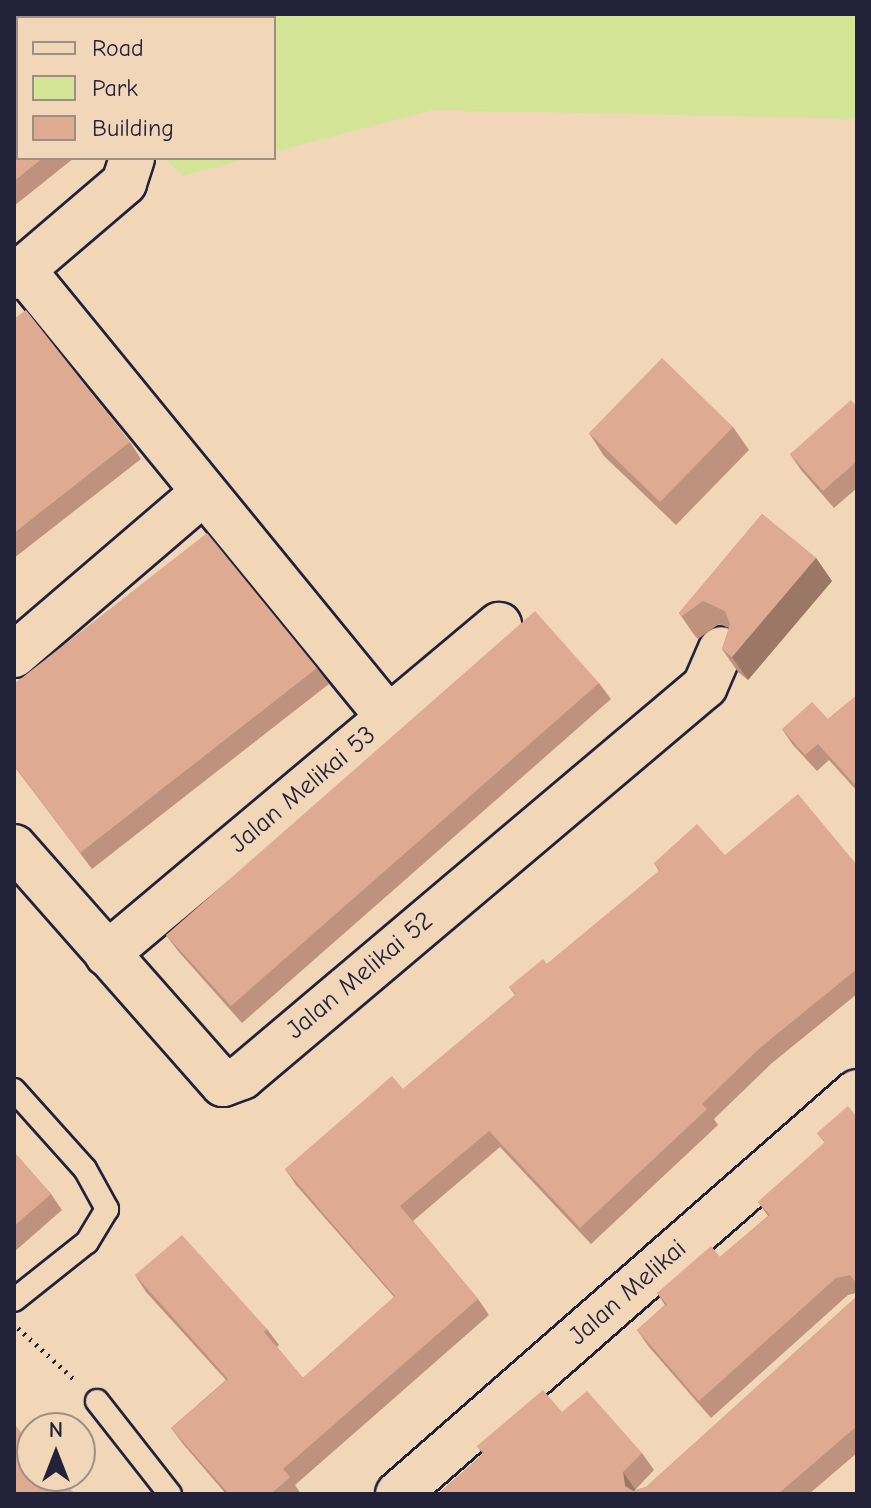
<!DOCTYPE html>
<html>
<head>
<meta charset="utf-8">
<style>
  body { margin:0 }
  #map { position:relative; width:871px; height:1508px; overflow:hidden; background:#f1d7b8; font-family:"Comic Neue",sans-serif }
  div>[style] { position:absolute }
  .green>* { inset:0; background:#d5e598 }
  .path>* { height:5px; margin-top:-2.5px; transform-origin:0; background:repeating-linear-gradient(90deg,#22223b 0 2px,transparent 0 8px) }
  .roads { filter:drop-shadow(2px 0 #22223b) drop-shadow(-2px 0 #22223b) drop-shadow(0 2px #22223b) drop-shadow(0 -2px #22223b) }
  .lane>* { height:22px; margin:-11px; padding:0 11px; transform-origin:11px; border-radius:11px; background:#f1d7b8 }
  .street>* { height:44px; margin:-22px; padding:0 22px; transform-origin:22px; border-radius:22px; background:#f1d7b8 }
  .wall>* { inset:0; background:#bf927e }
  .shaded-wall>* { inset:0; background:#9b7766 }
  .building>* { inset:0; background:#deaa92 }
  span { translate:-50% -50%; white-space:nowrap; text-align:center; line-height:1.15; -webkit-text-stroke:8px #f1d7b8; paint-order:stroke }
  .street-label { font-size:26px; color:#22223b }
  .frame { position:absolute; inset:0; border:16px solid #22223b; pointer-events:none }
  .legend { position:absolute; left:16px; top:16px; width:260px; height:144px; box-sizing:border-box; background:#f1d7b8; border:2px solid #9e8f86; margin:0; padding:10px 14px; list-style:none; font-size:24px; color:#22223b }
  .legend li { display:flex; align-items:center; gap:16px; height:40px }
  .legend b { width:40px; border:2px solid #9e8f86 }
  .north { position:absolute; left:16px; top:1412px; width:80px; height:80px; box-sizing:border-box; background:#f1d7b8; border:2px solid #9e8f86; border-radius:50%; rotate:0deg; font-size:22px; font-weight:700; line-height:32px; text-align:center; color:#22223b }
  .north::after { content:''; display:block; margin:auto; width:28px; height:36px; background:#22223b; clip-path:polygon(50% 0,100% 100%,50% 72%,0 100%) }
</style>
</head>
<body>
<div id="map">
  <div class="green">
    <i style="clip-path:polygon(84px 14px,857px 14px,857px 119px,433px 110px,274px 152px,274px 18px,82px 18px)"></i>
    <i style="clip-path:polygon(165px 158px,250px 158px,183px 176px)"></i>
  </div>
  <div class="path">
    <i style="left:18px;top:1328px;width:79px;rotate:42.4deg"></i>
  </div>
  <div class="roads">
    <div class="lane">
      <i style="left:14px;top:59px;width:4px;rotate:-27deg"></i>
      <i style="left:14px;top:1090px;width:106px;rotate:48.1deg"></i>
      <i style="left:85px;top:1169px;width:46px;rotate:61.2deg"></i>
      <i style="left:107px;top:1209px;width:39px;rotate:121deg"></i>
      <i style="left:87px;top:1242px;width:93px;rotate:141.5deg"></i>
      <i style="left:97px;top:1401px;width:118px;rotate:51.9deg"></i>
    </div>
    <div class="street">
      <i style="left:64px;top:18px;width:6px;rotate:-45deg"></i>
      <i style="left:23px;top:270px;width:578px;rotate:50.75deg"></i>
      <i style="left:14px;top:277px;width:145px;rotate:-40.5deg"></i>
      <i style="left:124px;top:183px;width:26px;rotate:-72deg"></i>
      <i style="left:14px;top:655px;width:250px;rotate:-40.6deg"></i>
      <i style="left:14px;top:847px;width:316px;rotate:48.6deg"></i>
      <i style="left:223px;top:1084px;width:20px;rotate:-20deg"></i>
      <i style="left:242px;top:1077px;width:606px;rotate:-40.18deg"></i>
      <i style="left:705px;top:686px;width:40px;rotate:-66.6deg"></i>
      <i style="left:107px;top:954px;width:512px;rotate:-40.01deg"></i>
      <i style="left:398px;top:1494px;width:610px;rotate:-41.21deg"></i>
    </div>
  </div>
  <div class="wall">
    <i style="clip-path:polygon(14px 77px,18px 158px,74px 158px,14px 206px)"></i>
    <i style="clip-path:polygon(14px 319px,130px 442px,141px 459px,14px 558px)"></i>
    <i style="clip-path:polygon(857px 407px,857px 488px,834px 508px,801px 470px,790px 454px)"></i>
    <i style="clip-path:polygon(733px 427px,749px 450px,676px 525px,604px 456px,589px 433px)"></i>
    <i style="clip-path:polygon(762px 514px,816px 558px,832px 581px,748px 680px,738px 672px,722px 649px,729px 628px,719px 624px,698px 639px,695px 636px,679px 613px)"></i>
    <i style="clip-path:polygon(317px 668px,329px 684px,92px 869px,14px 766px,14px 684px)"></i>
    <i style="clip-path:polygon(599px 683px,611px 699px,242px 1023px,178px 951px,166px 935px)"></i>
    <i style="clip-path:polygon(857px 695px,857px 791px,829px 760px,817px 771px,793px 745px,782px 729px,828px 719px)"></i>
    <i style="clip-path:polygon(725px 855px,857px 865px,857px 994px,772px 1063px,714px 1119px,718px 1125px,591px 1244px,500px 1147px,413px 1221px,478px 1299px,489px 1315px,295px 1485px,301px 1494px,226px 1494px,183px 1444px,171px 1428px,226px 1380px,146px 1292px,135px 1275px,267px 1329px,279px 1345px,277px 1347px,303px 1378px,394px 1297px,296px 1185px,285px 1169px,403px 1089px,515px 995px,509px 987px,547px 964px,659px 871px,654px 863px)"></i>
    <i style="clip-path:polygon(857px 1117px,857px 1453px,809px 1494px,438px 1494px,483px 1454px,477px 1446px,562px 1412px,642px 1453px,654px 1470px,635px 1490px,646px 1487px,855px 1298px,856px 1293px,848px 1295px,711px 1418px,649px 1347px,637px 1330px,665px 1305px,657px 1293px,720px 1257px,768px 1216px,758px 1202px,825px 1143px,817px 1133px)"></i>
    <i style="clip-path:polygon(14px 1152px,51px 1194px,62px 1210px,14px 1252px)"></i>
  </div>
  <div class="shaded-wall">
    <i style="clip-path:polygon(816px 558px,832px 581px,748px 680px,732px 657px)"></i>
    <i style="clip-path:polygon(623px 1472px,635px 1489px,636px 1494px,625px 1486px)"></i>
  </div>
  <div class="building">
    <i style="clip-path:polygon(14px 77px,18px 82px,18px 158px,43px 158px,14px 181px)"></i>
    <i style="clip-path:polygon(26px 310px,130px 442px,14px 533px,14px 319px)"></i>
    <i style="clip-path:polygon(662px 358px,733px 427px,660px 502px,589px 433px)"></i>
    <i style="clip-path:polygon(851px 400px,857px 407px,857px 461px,823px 491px,790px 454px)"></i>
    <i style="clip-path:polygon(762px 514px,816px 558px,732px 657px,722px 649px,730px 624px,725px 611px,703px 601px,682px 616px,679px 613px)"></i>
    <i style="clip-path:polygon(207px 533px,317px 668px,80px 853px,14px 765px,14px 684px)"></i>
    <i style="clip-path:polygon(535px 611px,599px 683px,231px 1006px,166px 935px)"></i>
    <i style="clip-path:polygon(857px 695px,857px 787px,818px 744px,805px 755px,782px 729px,812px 702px,828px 719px)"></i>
    <i style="clip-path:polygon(798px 794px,857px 865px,857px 969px,761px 1047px,702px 1104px,707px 1109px,580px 1228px,489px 1131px,400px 1206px,478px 1299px,283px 1469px,290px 1477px,271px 1494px,229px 1494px,171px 1428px,228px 1379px,135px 1275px,182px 1235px,267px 1329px,264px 1332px,303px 1378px,395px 1296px,285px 1169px,392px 1076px,403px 1089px,516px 994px,509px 987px,543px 959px,547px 964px,660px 870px,654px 863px,697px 824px,725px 855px)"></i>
    <i style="clip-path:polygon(848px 1106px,857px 1117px,857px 1284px,850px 1275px,836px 1278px,699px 1401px,637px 1330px,667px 1304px,657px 1293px,711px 1246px,720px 1257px,770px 1215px,758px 1202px,825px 1142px,817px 1133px)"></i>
    <i style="clip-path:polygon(14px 1152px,51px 1194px,14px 1226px)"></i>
    <i style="clip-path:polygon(857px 1291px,857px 1426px,778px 1494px,438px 1494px,484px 1453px,477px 1446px,543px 1390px,562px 1412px,587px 1391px,642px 1453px,623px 1472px,625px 1486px,633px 1491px,646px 1487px,855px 1298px)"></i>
    <i style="clip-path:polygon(15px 1425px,32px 1445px,32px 1476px,59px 1476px,75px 1494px,14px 1494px)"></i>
  </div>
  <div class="street-label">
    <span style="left:303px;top:790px;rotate:-40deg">Jalan Melikai 53</span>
    <span style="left:360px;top:976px;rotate:-40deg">Jalan Melikai 52</span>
    <span style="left:628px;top:1293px;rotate:-41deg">Jalan Melikai</span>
  </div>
  <div class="frame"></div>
  <ul class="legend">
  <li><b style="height:10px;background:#f1d7b8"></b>Road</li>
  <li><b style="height:22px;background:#d5e598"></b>Park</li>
  <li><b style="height:22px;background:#deaa92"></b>Building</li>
  </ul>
  <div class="north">N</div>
</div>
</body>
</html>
